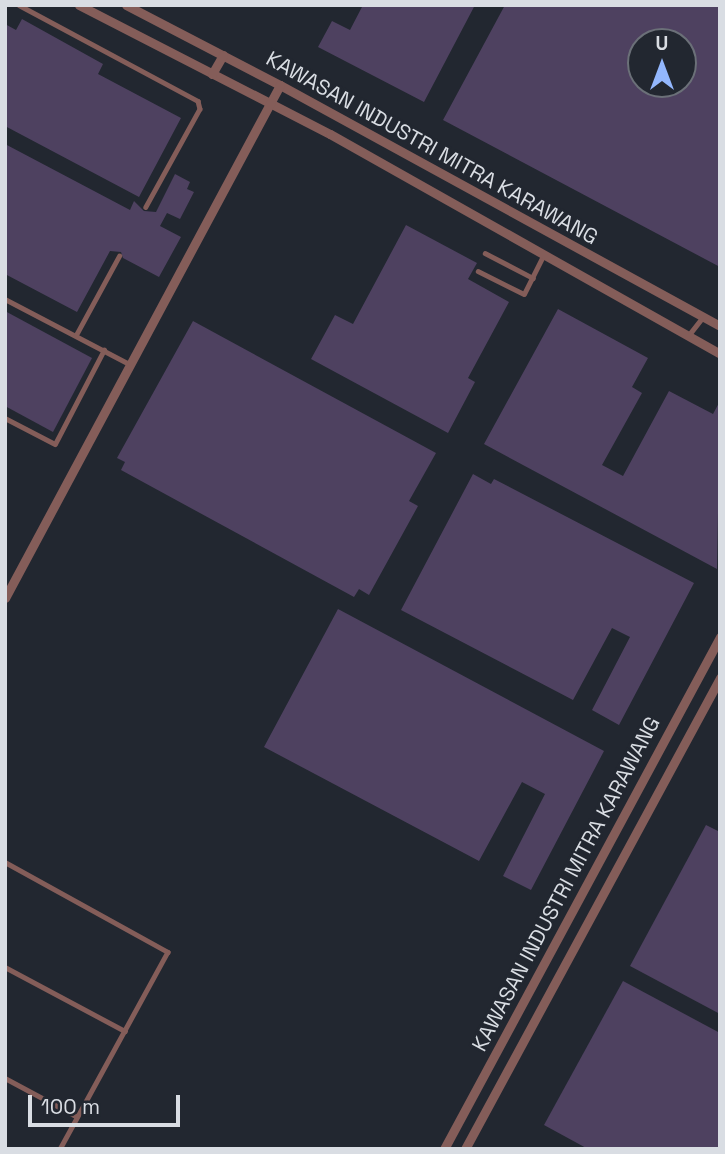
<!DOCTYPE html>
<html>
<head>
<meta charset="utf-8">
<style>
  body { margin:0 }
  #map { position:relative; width:725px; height:1154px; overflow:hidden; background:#222730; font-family:"Space Grotesk",sans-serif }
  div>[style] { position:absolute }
  .building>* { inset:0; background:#4e4160 }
  .lane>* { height:4.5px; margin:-2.25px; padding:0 2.25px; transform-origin:2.25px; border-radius:2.25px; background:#845d59 }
  .street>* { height:9px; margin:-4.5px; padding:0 4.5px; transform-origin:4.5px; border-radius:4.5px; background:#845d59 }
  span { translate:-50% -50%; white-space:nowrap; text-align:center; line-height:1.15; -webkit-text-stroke:5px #222730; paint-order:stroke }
  .street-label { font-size:21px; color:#d9dde3 }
  .frame { position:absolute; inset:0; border:7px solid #d9dde3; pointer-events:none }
  .north { position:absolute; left:627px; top:28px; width:70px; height:70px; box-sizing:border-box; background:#222730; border:2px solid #6b7078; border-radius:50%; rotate:0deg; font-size:19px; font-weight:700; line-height:28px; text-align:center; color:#d9dde3 }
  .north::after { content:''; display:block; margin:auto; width:24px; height:32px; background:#93b7fd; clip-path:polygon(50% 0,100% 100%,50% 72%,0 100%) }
  .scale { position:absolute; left:28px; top:1095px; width:152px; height:32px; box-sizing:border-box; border:4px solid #d9dde3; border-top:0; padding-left:9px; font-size:21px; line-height:24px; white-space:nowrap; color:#d9dde3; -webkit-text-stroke:5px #222730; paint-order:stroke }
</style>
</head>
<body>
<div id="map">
  <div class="building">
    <i style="clip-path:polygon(363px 5px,475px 5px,424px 102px,318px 47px,332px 21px,350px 30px)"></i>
    <i style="clip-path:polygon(evenodd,505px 5px,720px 5px,720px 267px,443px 120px,505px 5px,641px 42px,683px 42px,683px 84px,641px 84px,641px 42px)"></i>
    <i style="clip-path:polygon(22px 19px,103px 64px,98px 74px,181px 118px,139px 197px,5px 126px,5px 24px,16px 30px)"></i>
    <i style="clip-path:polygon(5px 144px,130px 210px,134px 201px,144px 211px,156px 212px,175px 174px,190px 182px,187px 189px,194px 192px,180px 219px,167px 213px,160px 226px,181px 237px,159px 277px,123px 258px,121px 252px,110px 251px,77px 312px,5px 274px)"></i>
    <i style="clip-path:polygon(406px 225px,477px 263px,468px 279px,509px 302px,468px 378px,475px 382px,448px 433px,311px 359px,335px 315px,353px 324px)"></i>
    <i style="clip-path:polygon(558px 309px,648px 358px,632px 387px,642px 393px,602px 465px,623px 476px,669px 391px,713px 414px,720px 401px,717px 569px,484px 444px)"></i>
    <i style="clip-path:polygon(5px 311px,92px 358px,53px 432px,5px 406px)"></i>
    <i style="clip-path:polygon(193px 321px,436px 453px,409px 501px,418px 506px,369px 595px,359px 589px,354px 597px,121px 470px,125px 462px,117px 458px)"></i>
    <i style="clip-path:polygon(473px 474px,491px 484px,494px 479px,694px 583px,619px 725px,592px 710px,630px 637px,612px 628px,573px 700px,401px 610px)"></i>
    <i style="clip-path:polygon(338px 609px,604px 751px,531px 890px,503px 876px,545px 794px,522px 782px,479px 861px,264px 747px)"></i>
    <i style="clip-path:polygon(706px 825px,720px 832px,720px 1014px,630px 966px)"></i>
    <i style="clip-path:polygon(623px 981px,720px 1033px,720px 1149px,588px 1149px,544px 1125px)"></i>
  </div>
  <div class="lane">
    <i style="left:19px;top:5px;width:203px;rotate:28.2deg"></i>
    <i style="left:198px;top:101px;width:8px;rotate:76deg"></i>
    <i style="left:200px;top:109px;width:112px;rotate:118.9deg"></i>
    <i style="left:485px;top:253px;width:54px;rotate:27.5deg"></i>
    <i style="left:478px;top:271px;width:51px;rotate:26.6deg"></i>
    <i style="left:524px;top:294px;width:42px;rotate:-63.4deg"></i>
    <i style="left:5px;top:299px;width:142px;rotate:27.6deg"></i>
    <i style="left:76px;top:335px;width:90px;rotate:-61.4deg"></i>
    <i style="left:688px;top:336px;width:23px;rotate:-52deg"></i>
    <i style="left:5px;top:418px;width:56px;rotate:27.5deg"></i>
    <i style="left:55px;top:444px;width:106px;rotate:-62.5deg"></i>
    <i style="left:5px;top:862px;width:186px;rotate:28.9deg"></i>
    <i style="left:168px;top:952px;width:225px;rotate:118.7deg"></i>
    <i style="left:5px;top:967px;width:136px;rotate:28.1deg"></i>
    <i style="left:5px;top:1078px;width:81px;rotate:28.2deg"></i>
  </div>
  <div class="street">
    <i style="left:79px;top:5px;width:282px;rotate:27.2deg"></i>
    <i style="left:330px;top:134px;width:448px;rotate:29.4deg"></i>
    <i style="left:126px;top:5px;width:174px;rotate:27.5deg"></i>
    <i style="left:280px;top:85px;width:502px;rotate:28.71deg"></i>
    <i style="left:212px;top:74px;width:22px;rotate:-60deg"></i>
    <i style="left:5px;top:598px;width:582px;rotate:-61.81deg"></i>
    <i style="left:444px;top:1149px;width:582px;rotate:-61.67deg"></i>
    <i style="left:465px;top:1149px;width:536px;rotate:-61.57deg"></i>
  </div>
  <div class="street-label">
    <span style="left:432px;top:148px;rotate:29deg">KAWASAN INDUSTRI MITRA KARAWANG</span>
    <span style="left:566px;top:884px;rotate:-62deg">KAWASAN INDUSTRI MITRA KARAWANG</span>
  </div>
  <div class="frame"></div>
  <div class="north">U</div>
  <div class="scale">100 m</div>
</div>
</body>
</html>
